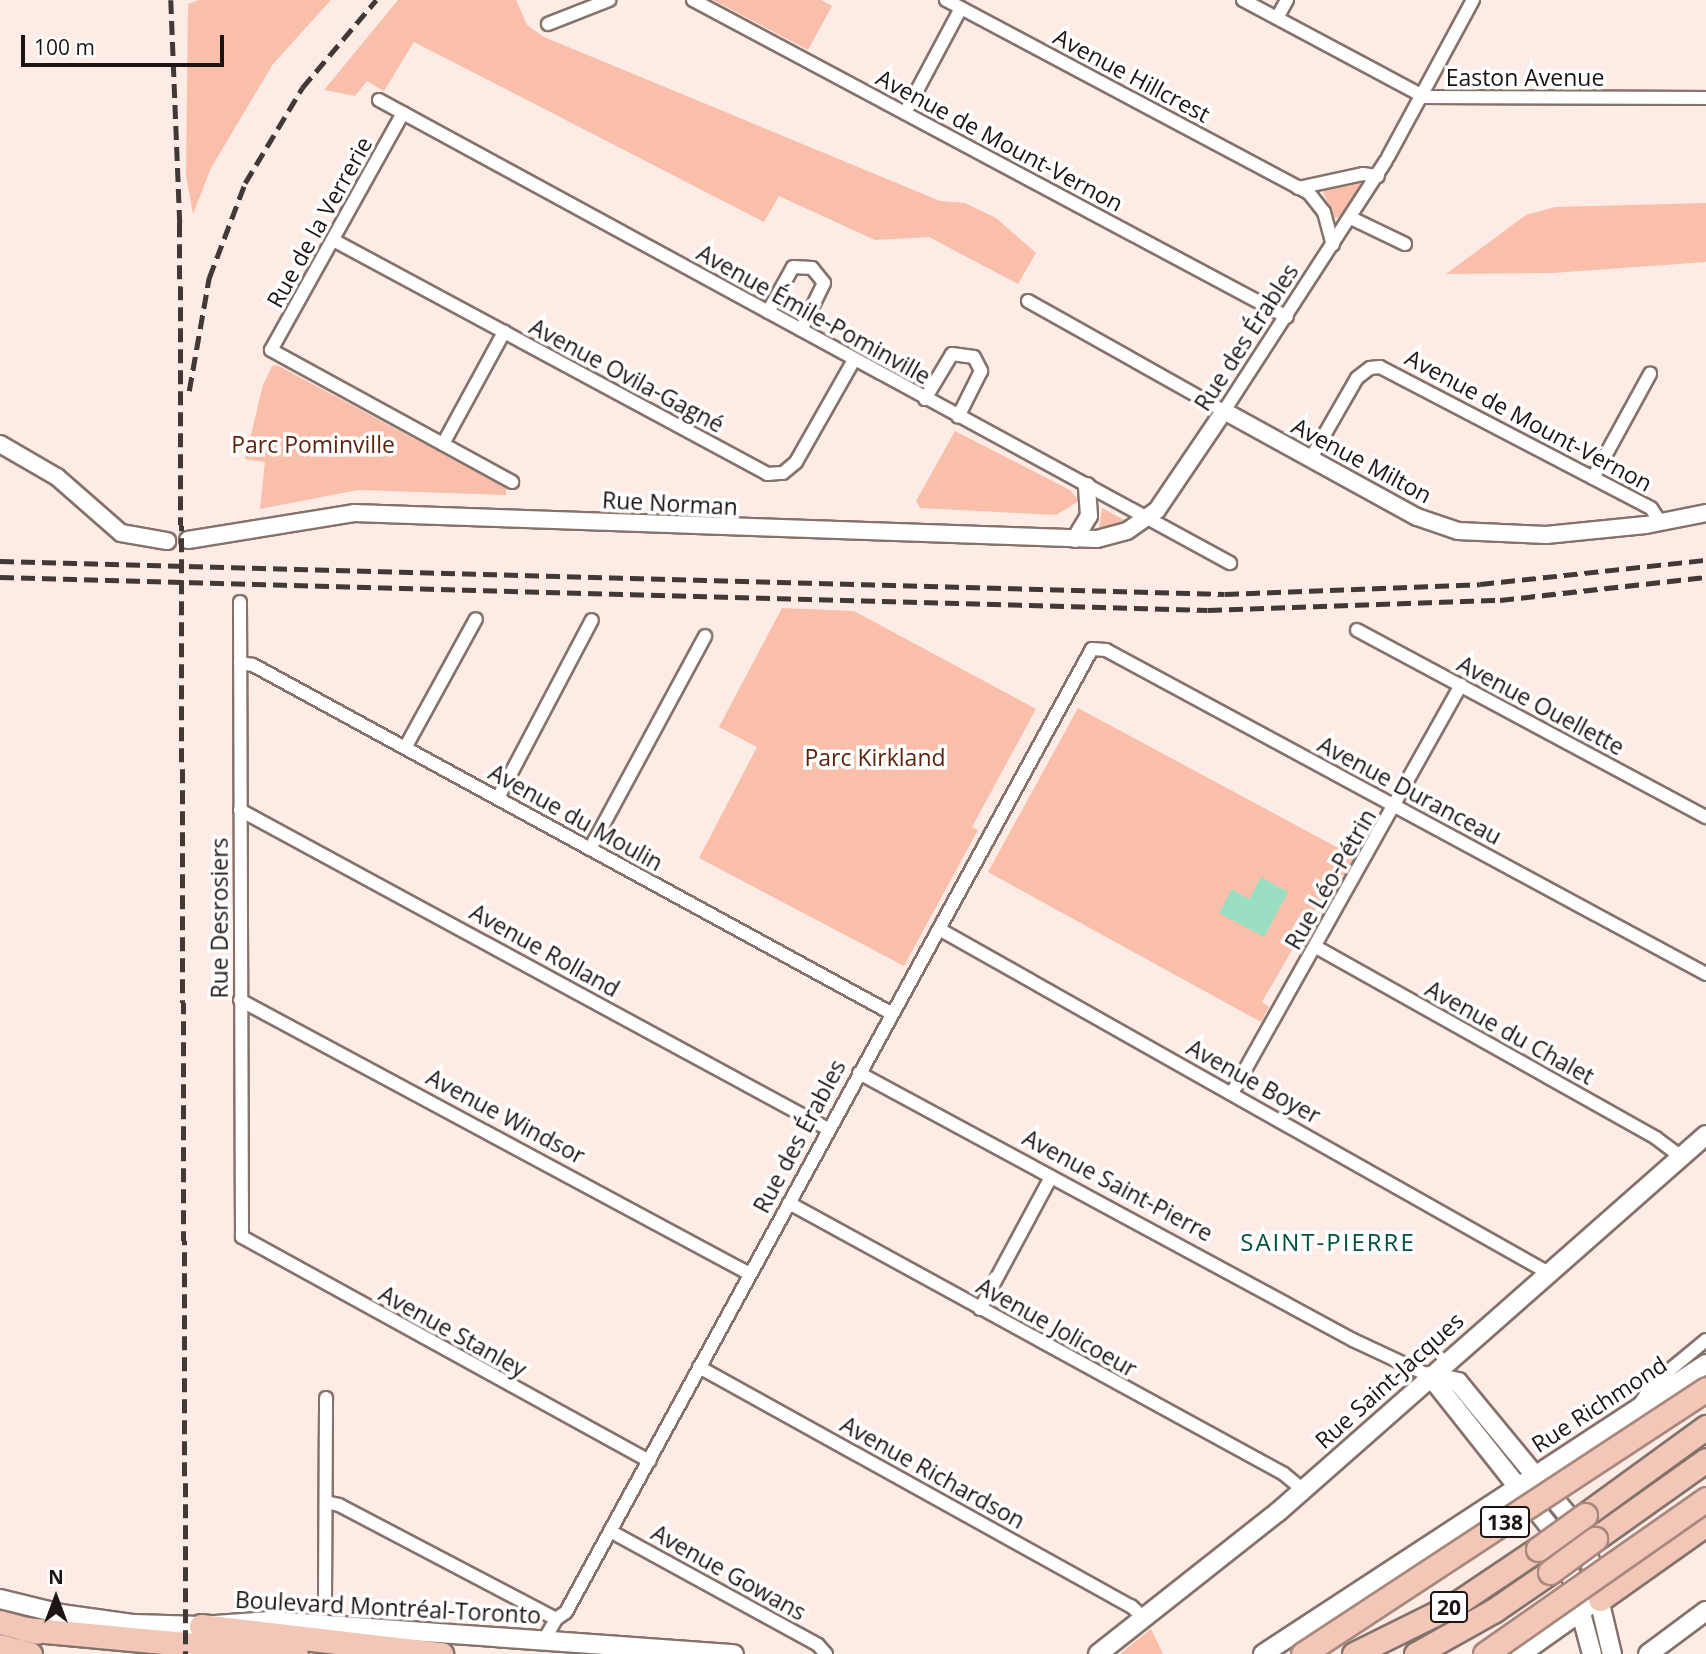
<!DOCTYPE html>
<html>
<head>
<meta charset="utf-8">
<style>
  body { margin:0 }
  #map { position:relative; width:1706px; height:1654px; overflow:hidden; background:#fdebe5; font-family:"Open Sans",sans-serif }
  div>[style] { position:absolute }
  .green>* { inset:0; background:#fabfaa }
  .water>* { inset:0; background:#9bdfc2 }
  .roads { filter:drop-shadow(2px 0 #85726b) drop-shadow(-2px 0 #85726b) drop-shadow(0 2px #85726b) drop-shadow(0 -2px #85726b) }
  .minor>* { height:12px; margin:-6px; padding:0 6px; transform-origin:6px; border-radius:6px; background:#fff }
  .tertiary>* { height:16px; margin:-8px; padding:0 8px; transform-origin:8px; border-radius:8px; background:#fff }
  .secondary>* { height:18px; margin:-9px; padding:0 9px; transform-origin:9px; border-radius:9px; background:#fff }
  .motorway>* { height:23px; margin:-11.5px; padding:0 11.5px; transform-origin:11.5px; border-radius:11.5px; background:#f3c7b7 }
  .rail>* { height:4.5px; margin-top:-2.25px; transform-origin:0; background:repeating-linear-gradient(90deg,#423835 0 14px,transparent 0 21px) }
  .bridges { filter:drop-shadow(2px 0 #a8887d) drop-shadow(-2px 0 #a8887d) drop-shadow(0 2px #a8887d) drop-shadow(0 -2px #a8887d) }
  .motorway-bridge>* { height:23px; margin:-11.5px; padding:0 11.5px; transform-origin:11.5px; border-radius:11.5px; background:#f3c7b7 }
  span { translate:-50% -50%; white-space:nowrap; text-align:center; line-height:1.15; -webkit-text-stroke:7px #fff; paint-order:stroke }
  .shield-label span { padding:2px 5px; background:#fff; border:2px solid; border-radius:5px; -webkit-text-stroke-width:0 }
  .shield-label { font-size:21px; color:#1c1412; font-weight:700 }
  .street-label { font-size:23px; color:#1c1412 }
  .park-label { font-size:23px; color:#5c240e }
  .neighbourhood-label { font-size:24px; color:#03523b; letter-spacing:2px }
  .north { position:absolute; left:21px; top:1563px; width:70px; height:70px; -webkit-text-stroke:5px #fff; paint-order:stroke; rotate:0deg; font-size:19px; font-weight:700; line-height:28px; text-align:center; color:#1c1412 }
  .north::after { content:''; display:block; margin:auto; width:24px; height:32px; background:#1c1412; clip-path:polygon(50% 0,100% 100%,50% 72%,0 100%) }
  .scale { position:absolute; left:21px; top:35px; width:203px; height:32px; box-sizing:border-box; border:4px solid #1c1412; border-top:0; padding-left:9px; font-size:21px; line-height:24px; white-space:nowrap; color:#1c1412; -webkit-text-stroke:5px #fff; paint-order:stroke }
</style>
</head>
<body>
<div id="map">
  <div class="green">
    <i style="clip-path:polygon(199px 0,331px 0,273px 64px,211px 168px,193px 214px,186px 176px,188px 4px)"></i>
    <i style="clip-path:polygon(398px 0,516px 0,527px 25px,544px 37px,940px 201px,965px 203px,996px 218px,1036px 253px,1018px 284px,929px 237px,875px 240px,779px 196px,764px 222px,414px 42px,384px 91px,367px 81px,355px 96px,324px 90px)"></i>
    <i style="clip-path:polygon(713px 0,821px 0,832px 6px,808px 50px)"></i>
    <i style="clip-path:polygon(1364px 183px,1340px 217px,1335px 218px,1322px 190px)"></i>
    <i style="clip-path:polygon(1706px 203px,1706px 262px,1552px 273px,1446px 274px,1526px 215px,1555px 207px)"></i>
    <i style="clip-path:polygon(277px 365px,506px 488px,506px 495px,358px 490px,260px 509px,265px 462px,245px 459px,263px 385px,272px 366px)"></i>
    <i style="clip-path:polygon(955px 431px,1070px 490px,1079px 501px,1056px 515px,920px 508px,916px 501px)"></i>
    <i style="clip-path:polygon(1102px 508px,1126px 521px,1099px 529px)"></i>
    <i style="clip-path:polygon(782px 608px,854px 611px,1036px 709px,972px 827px,978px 830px,904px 966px,699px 858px,757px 747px,719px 727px)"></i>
    <i style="clip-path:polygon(1078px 708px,1355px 857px,1344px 876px,1337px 872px,1262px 1002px,1269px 1007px,1261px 1022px,988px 872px)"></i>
    <i style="clip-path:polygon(1151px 1629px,1163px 1654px,1120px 1654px)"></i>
  </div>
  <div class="water">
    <i style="clip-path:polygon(1261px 877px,1288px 892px,1264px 937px,1219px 913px,1232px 889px,1249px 899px)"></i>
  </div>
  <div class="roads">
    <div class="minor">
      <i style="left:693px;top:0;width:673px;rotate:28.09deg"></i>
      <i style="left:946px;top:0;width:411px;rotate:28deg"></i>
      <i style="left:1309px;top:193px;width:24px;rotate:52deg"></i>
      <i style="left:1324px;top:212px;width:34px;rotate:75deg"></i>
      <i style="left:1243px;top:0;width:206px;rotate:28.1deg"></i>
      <i style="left:1425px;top:97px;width:281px;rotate:0.2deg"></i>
      <i style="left:1277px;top:18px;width:21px;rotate:-61deg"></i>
      <i style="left:548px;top:24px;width:66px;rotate:-21.5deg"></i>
      <i style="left:379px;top:100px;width:969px;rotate:28.55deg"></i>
      <i style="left:403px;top:113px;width:271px;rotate:119.1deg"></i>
      <i style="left:271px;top:350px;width:275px;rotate:28.7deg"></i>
      <i style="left:905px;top:113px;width:119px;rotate:-61.9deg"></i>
      <i style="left:1388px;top:157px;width:179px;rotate:-61.6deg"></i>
      <i style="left:1298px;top:188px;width:66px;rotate:-12.2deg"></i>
      <i style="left:1363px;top:174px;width:15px;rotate:8deg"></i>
      <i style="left:1351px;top:218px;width:60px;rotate:25.7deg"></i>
      <i style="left:335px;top:241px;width:491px;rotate:28.3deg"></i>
      <i style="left:767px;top:474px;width:16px;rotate:-4deg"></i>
      <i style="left:783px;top:473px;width:17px;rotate:-40deg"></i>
      <i style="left:796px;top:462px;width:117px;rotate:-60.4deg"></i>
      <i style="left:1028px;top:301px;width:225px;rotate:29.3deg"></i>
      <i style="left:1224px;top:411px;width:298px;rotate:-57.1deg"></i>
      <i style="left:768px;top:312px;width:51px;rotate:-60.9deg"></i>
      <i style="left:793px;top:267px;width:19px;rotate:3deg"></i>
      <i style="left:812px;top:268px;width:19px;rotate:51deg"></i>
      <i style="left:824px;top:283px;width:52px;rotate:116.1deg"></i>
      <i style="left:925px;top:399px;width:52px;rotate:-59deg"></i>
      <i style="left:952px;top:354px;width:22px;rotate:8deg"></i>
      <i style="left:974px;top:357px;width:16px;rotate:63deg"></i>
      <i style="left:981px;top:371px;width:51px;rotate:116.6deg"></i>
      <i style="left:443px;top:444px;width:128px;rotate:-61.4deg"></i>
      <i style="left:1311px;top:458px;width:92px;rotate:-60.1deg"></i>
      <i style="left:1357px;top:378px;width:16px;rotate:-38deg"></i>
      <i style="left:1370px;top:368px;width:10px;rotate:-6deg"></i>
      <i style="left:1380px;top:367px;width:305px;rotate:27.5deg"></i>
      <i style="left:1651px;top:508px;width:17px;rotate:57deg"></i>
      <i style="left:1593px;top:478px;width:119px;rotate:-61.3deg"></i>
      <i style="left:240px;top:602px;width:635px;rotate:89.82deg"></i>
      <i style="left:242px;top:1237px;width:465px;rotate:28.8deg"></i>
      <i style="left:1357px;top:630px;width:396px;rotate:28.2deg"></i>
      <i style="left:240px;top:663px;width:13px;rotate:9deg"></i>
      <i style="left:253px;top:665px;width:727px;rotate:28.61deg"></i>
      <i style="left:405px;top:748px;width:147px;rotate:-61.2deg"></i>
      <i style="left:498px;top:798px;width:201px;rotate:-62.2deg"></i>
      <i style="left:240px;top:810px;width:669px;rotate:28.48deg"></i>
      <i style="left:590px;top:849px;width:242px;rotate:-61.6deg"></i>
      <i style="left:939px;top:929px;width:698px;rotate:29.43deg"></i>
      <i style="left:1316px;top:947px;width:390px;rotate:29.3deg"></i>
      <i style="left:1656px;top:1138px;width:31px;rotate:37deg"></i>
      <i style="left:240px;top:1000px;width:579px;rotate:28.25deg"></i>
      <i style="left:859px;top:1073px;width:562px;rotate:28.39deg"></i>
      <i style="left:1353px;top:1340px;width:85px;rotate:25.1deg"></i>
      <i style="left:1232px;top:1093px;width:468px;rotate:-60.7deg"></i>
      <i style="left:789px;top:1203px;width:564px;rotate:28.7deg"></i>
      <i style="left:1284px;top:1474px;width:25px;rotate:40deg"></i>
      <i style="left:980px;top:1309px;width:150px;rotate:-61.7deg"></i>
      <i style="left:699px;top:1367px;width:494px;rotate:29deg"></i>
      <i style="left:1131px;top:1606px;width:18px;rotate:43deg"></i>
      <i style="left:1641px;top:1402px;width:23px;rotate:-56deg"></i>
      <i style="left:1654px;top:1383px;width:67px;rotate:-39.6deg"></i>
      <i style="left:326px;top:1502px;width:13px;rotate:13deg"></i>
      <i style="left:339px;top:1505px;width:245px;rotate:27.7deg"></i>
      <i style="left:610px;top:1531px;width:237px;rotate:28.7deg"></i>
      <i style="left:818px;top:1645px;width:12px;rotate:48deg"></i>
      <i style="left:325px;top:1599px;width:201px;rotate:-89.7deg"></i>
      <i style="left:544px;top:1640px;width:24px;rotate:-60deg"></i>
      <i style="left:556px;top:1619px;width:12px;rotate:-35deg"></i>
      <i style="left:566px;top:1612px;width:1097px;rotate:-61.36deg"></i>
      <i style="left:1092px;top:649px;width:14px;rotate:4deg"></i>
      <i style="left:1106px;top:650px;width:682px;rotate:28.37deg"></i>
    </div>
    <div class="tertiary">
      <i style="left:0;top:444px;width:66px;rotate:30.1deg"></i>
      <i style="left:57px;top:477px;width:85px;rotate:41.2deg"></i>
      <i style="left:121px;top:533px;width:47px;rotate:9.9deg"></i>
      <i style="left:1075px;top:539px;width:27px;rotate:-59deg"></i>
      <i style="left:1089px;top:516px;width:30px;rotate:-94deg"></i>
      <i style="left:188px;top:540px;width:168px;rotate:-9.2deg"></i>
      <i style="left:354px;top:513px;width:743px;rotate:2deg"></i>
      <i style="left:1097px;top:539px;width:31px;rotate:-15deg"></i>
      <i style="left:1127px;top:531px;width:37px;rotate:-35deg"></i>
      <i style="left:1157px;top:510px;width:120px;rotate:-55.9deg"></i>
      <i style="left:1224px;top:411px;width:220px;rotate:28.8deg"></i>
      <i style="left:1417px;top:517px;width:43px;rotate:18.9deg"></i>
      <i style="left:1458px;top:531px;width:88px;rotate:2.6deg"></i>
      <i style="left:1546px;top:535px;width:100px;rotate:-5.7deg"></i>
      <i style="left:1646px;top:525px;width:61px;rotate:-11.3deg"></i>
    </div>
    <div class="secondary">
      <i style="left:1430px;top:1376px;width:29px;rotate:12deg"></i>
      <i style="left:1458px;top:1382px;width:170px;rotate:50.5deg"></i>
      <i style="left:1566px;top:1513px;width:50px;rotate:62.4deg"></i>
      <i style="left:1589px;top:1557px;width:100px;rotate:76.7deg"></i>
      <i style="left:1430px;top:1376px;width:196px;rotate:51.6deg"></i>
      <i style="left:1552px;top:1530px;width:38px;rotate:65deg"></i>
      <i style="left:1568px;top:1565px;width:92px;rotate:74.9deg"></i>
      <i style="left:0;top:1599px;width:63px;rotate:13.8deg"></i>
      <i style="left:61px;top:1614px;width:74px;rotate:7.8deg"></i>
      <i style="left:134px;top:1624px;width:67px;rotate:1.7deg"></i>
      <i style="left:201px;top:1626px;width:70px;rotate:-4.1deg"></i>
      <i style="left:271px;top:1621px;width:464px;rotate:4.1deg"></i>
      <i style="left:1098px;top:1654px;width:229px;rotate:-38.3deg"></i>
      <i style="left:1278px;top:1512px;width:570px;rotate:-41.37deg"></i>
      <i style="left:1263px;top:1654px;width:529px;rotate:-33.21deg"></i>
      <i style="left:1521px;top:1654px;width:85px;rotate:-35.4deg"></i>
      <i style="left:1648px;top:1654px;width:72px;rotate:-36.6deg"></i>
    </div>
    <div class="motorway">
      <i style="left:1585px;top:1515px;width:150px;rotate:-36deg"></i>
      <i style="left:1595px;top:1539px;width:136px;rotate:-35.4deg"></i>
      <i style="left:1600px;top:1599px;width:130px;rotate:-35.3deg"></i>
      <i style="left:0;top:1622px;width:38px;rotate:15deg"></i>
      <i style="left:201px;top:1626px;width:242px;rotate:6.7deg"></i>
      <i style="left:24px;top:1629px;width:273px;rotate:5.3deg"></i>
      <i style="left:0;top:1646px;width:31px;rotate:15deg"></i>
      <i style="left:1354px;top:1654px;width:117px;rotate:-26.3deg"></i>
      <i style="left:1459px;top:1602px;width:95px;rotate:-33.9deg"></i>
      <i style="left:1416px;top:1654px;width:88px;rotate:-29.2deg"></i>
      <i style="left:1493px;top:1611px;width:69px;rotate:-34.4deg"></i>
    </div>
  </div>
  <div class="rail">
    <i style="left:171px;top:0;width:223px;rotate:87.7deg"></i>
    <i style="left:180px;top:223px;width:1431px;rotate:89.76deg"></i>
    <i style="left:189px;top:391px;width:115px;rotate:-80deg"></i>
    <i style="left:209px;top:278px;width:102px;rotate:-69.2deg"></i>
    <i style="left:245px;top:183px;width:111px;rotate:-59deg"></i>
    <i style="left:302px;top:88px;width:115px;rotate:-49.9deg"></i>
    <i style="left:0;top:561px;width:1225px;rotate:1.54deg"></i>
    <i style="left:1225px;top:594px;width:255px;rotate:-2.2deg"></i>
    <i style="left:1480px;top:584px;width:227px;rotate:-6.1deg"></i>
    <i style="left:0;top:577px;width:1208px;rotate:1.56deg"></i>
    <i style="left:1208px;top:610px;width:292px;rotate:-2deg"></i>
    <i style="left:1500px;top:600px;width:207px;rotate:-6.4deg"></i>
  </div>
  <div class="bridges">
    <div class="motorway-bridge">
      <i style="left:1538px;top:1549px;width:58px;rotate:-35.9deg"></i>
      <i style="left:1550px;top:1572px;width:56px;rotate:-36.3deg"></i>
      <i style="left:1303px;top:1654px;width:482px;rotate:-33.3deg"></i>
      <i style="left:1485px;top:1654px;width:270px;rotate:-35deg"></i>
    </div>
  </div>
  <div class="shield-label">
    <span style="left:1505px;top:1522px">138</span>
    <span style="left:1449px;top:1607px">20</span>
  </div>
  <div class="street-label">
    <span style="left:1132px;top:75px;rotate:28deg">Avenue Hillcrest</span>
    <span style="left:1525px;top:77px">Easton Avenue</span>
    <span style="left:1000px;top:140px;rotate:28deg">Avenue de Mount-Vernon</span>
    <span style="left:319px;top:222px;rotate:-61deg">Rue de la Verrerie</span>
    <span style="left:814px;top:314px;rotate:29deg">Avenue Émile-Pominville</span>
    <span style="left:1246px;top:337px;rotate:-57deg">Rue des Érables</span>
    <span style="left:627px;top:375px;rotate:28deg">Avenue Ovila-Gagné</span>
    <span style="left:1529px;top:420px;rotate:28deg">Avenue de Mount-Vernon</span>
    <span style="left:1362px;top:460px;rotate:28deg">Avenue Milton</span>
    <span style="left:670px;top:503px;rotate:3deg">Rue Norman</span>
    <span style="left:1541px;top:705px;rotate:28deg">Avenue Ouellette</span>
    <span style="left:1410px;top:790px;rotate:28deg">Avenue Duranceau</span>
    <span style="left:576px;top:817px;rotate:29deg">Avenue du Moulin</span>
    <span style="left:1330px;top:879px;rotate:-60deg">Rue Léo-Pétrin</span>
    <span style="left:219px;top:918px;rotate:-90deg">Rue Desrosiers</span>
    <span style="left:545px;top:950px;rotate:29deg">Avenue Rolland</span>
    <span style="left:1510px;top:1032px;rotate:29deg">Avenue du Chalet</span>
    <span style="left:1254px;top:1081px;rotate:29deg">Avenue Boyer</span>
    <span style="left:506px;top:1116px;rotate:28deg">Avenue Windsor</span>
    <span style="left:799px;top:1136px;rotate:-62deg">Rue des Érables</span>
    <span style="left:1118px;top:1185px;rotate:28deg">Avenue Saint-Pierre</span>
    <span style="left:1057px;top:1327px;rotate:29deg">Avenue Jolicoeur</span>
    <span style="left:453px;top:1331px;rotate:29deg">Avenue Stanley</span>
    <span style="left:1389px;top:1380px;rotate:-42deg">Rue Saint-Jacques</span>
    <span style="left:1599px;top:1404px;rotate:-33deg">Rue Richmond</span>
    <span style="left:933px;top:1472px;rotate:29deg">Avenue Richardson</span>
    <span style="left:729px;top:1572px;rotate:29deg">Avenue Gowans</span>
    <span style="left:388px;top:1607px;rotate:3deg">Boulevard Montréal-Toronto</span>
  </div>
  <div class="park-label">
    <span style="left:313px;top:444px">Parc Pominville</span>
    <span style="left:875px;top:757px">Parc Kirkland</span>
  </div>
  <div class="neighbourhood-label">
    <span style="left:1328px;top:1242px">SAINT-PIERRE</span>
  </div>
  <div class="north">N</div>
  <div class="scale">100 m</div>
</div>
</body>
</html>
